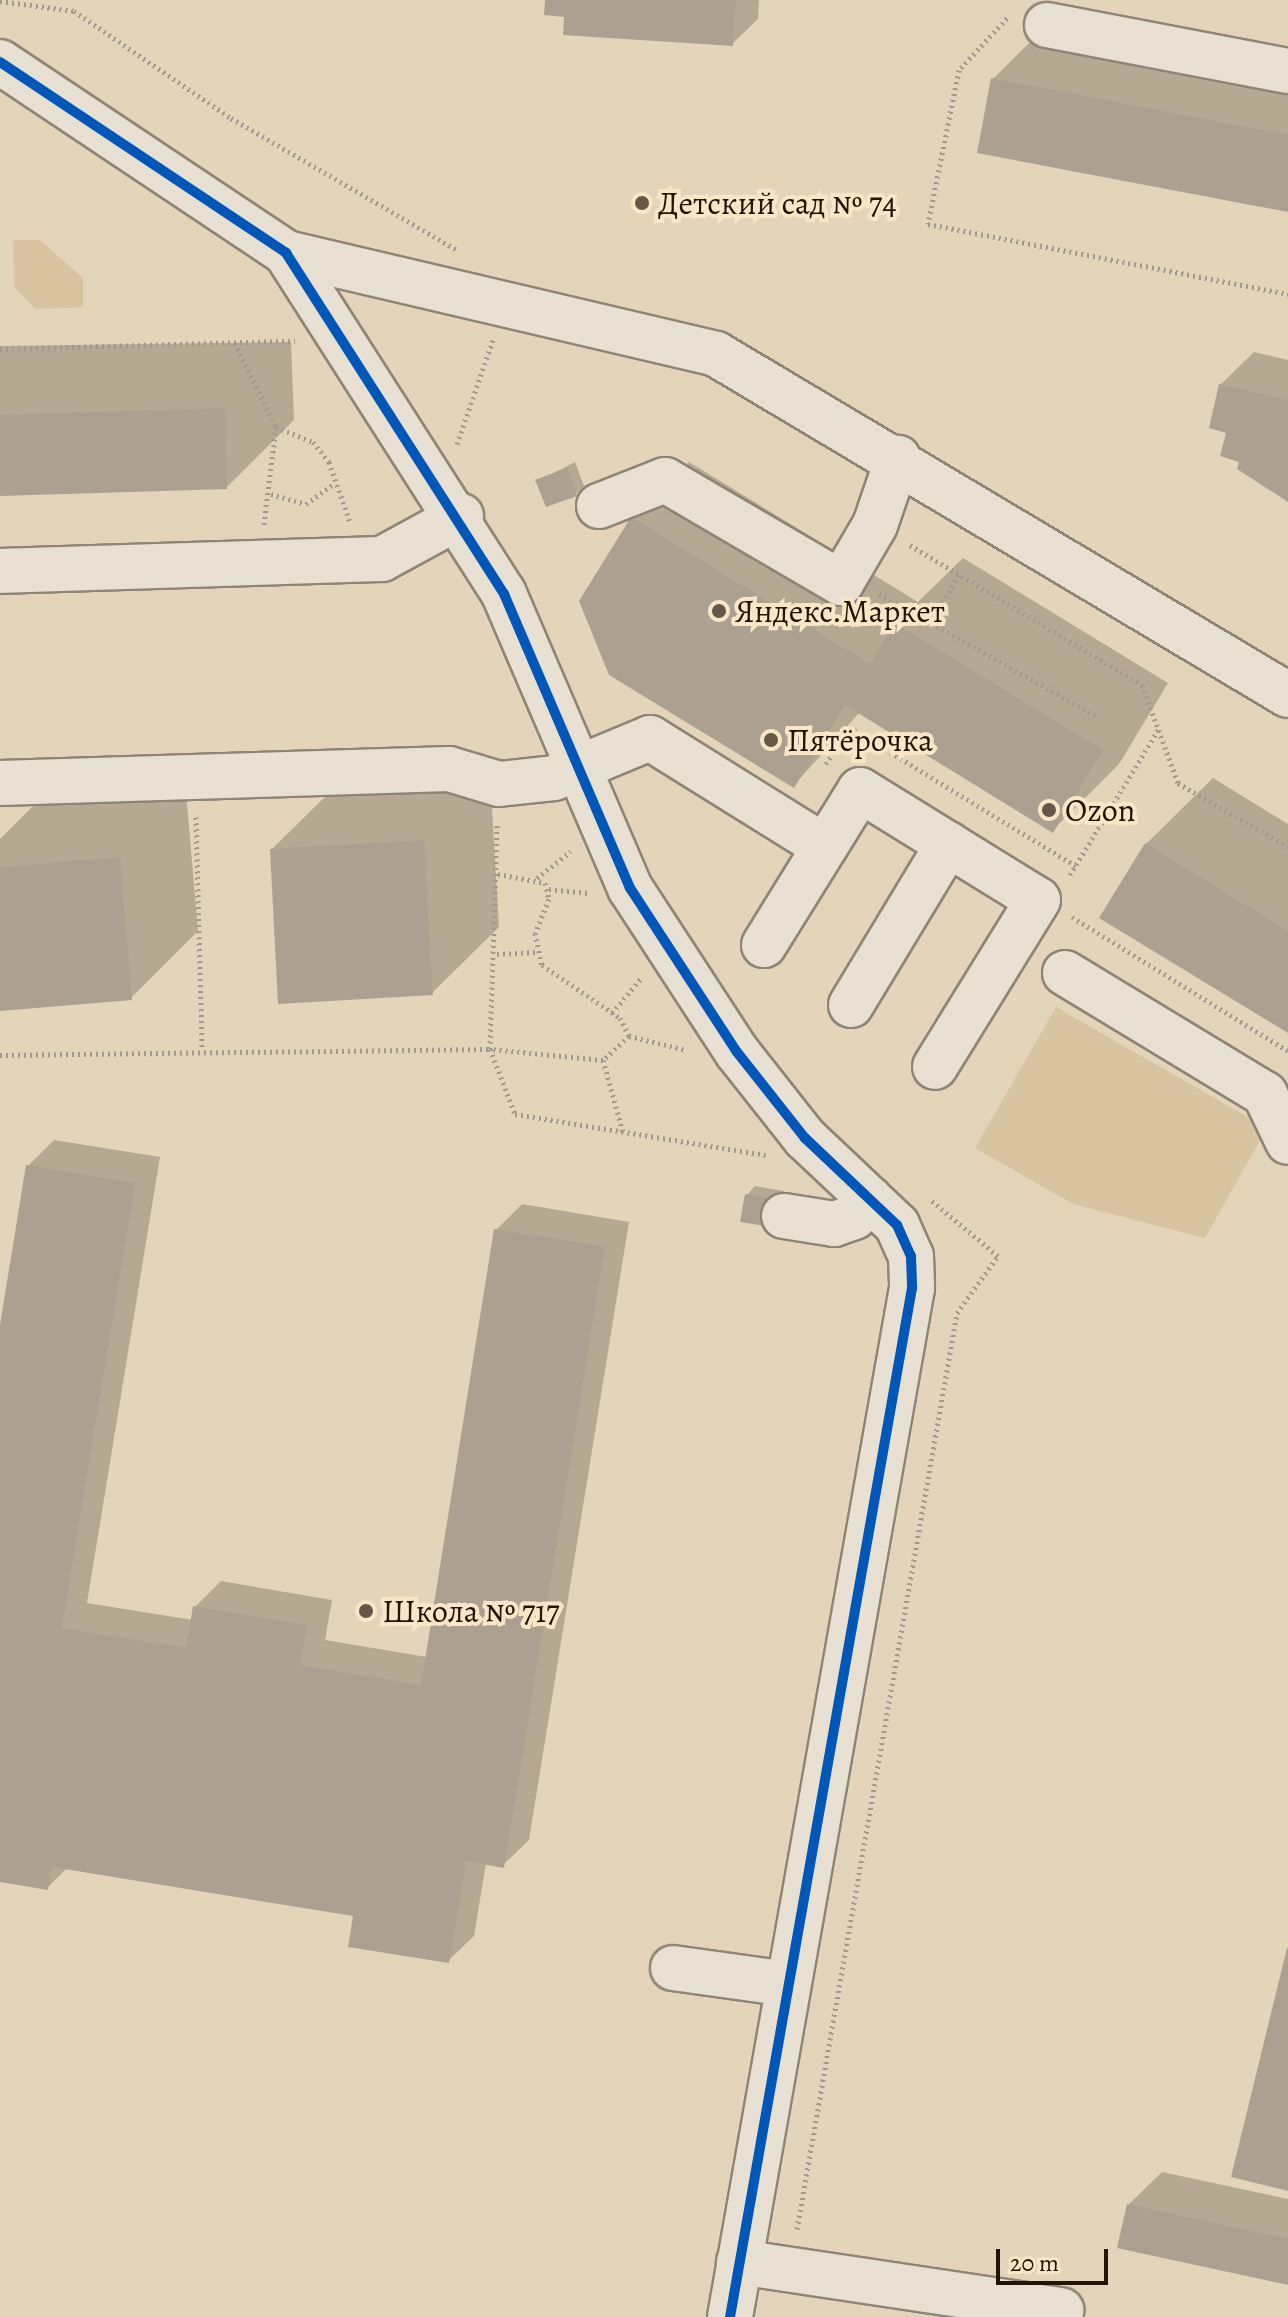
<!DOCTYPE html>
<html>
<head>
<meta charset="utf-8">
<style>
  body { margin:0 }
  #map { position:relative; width:1288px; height:2317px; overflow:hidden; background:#e3d4ba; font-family:Alegreya,serif }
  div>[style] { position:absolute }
  .green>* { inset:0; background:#d9c4a2 }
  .shadow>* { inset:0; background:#0003 }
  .building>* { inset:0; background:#aca190 }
  .path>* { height:5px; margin-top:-2.5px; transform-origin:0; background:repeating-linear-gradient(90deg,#a29a90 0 2px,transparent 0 6px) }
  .roads { filter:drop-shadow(2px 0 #8f8575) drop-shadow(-2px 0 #8f8575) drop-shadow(0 2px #8f8575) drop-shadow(0 -2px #8f8575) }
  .minor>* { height:44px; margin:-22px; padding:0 22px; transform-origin:22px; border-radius:22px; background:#e7e0d3 }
  .cycleway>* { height:10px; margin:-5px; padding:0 5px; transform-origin:5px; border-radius:5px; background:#0057b8 }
  .dots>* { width:22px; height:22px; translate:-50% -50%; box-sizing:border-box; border:4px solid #f8e6c7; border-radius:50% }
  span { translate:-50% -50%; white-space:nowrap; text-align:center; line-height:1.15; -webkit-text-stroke:8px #f8e6c7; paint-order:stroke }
  .poi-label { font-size:32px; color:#231408 }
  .left { translate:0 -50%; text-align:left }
  .scale { position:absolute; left:996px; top:2249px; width:112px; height:36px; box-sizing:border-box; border:4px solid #231408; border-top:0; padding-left:10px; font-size:24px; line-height:28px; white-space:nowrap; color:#231408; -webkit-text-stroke:6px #f8e6c7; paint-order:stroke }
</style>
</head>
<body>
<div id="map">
  <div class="green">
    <i style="clip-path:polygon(13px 240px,40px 240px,83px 278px,83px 307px,35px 309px,14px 287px)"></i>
    <i style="clip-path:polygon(1056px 1007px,1267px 1128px,1205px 1238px,1073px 1204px,975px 1148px)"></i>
  </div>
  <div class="shadow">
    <i style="clip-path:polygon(547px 0,759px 0,758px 19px,732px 44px,566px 15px)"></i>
    <i style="clip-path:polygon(1060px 12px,1288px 56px,1288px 210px,993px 79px)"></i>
    <i style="clip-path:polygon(291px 342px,294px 420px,227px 487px,0 494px,0 346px)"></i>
    <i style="clip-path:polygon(1254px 352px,1288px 360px,1288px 500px,1242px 461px,1228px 432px,1220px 385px)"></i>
    <i style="clip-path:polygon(575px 462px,584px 486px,576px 494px,538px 481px)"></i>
    <i style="clip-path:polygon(689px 462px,918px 602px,963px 558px,1168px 683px,1119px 764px,1053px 830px,860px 712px,794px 785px,632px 518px)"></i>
    <i style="clip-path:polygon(490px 774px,499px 927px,432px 993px,272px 849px,339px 783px)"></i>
    <i style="clip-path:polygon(1213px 778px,1288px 824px,1288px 1030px,1146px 844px)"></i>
    <i style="clip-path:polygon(186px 792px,198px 931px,131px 998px,0 1009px,0 839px,35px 804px)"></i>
    <i style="clip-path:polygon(54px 1140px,160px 1157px,87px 1603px,193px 1620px,195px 1607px,221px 1581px,332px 1600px,325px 1640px,427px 1657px,496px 1230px,522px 1204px,629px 1222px,529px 1840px,503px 1865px,486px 1863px,474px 1936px,448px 1961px,356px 1914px,67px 1868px,47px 1888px,0 1880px,0 1337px,28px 1166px)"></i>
    <i style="clip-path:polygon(755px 1186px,784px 1191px,780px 1217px,747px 1195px)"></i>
    <i style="clip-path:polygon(1162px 2172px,1288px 2199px,1288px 2283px,1128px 2205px)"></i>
  </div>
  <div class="building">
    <i style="clip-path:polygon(545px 0,736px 0,733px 46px,563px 35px,564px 17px,544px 15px)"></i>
    <i style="clip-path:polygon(991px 78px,1288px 135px,1288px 212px,977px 153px)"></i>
    <i style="clip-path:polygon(1219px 384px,1288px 400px,1288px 502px,1237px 469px,1239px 462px,1220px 456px,1226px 433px,1209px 428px)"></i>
    <i style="clip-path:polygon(225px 408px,227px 489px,0 496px,0 415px)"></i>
    <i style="clip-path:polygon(567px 468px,577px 496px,546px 507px,535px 480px)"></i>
    <i style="clip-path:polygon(631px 517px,870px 664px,895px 623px,1103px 750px,1053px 833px,845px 705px,794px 788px,609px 675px,579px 601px)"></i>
    <i style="clip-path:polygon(424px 840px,433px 995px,278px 1004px,270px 849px)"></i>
    <i style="clip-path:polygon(1145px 843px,1288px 931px,1288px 1033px,1099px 918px)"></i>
    <i style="clip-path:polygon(120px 857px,132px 1000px,0 1011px,0 867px)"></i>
    <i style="clip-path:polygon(26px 1165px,135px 1183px,62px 1628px,186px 1648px,193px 1606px,307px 1625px,300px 1665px,421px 1685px,494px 1229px,605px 1247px,504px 1868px,466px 1861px,449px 1963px,348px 1947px,353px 1916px,52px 1867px,48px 1890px,0 1882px,0 1325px)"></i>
    <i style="clip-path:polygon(745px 1194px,777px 1199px,772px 1227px,740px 1222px)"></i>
    <i style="clip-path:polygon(1287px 1948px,1288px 1948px,1288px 2191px,1231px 2177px)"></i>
    <i style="clip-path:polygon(1127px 2204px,1288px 2239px,1288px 2285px,1117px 2248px)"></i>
  </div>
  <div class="path">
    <i style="left:0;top:1px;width:75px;rotate:7.7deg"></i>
    <i style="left:74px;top:11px;width:190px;rotate:34.3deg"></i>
    <i style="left:231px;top:118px;width:262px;rotate:30.3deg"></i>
    <i style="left:1007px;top:18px;width:71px;rotate:132.7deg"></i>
    <i style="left:959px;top:70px;width:157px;rotate:101.4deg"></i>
    <i style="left:928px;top:224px;width:367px;rotate:11deg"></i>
    <i style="left:235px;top:343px;width:93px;rotate:64deg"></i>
    <i style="left:276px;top:427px;width:98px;rotate:97.1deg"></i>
    <i style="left:0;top:349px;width:295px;rotate:-1.6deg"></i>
    <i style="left:276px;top:427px;width:40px;rotate:22deg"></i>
    <i style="left:313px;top:442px;width:26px;rotate:51deg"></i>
    <i style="left:329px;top:462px;width:64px;rotate:70.7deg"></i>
    <i style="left:457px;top:444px;width:110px;rotate:-70.9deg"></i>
    <i style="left:271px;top:494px;width:36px;rotate:16deg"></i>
    <i style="left:306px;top:504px;width:36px;rotate:-36deg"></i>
    <i style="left:910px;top:545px;width:271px;rotate:31.1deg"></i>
    <i style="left:1142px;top:685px;width:104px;rotate:69.8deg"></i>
    <i style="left:1178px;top:783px;width:127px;rotate:30.2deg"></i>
    <i style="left:879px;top:594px;width:249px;rotate:29.3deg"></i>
    <i style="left:930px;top:623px;width:56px;rotate:-58.9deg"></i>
    <i style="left:826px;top:764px;width:44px;rotate:-58.1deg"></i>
    <i style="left:849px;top:727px;width:266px;rotate:31.5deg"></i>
    <i style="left:196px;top:817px;width:232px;rotate:88.5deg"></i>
    <i style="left:498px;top:874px;width:48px;rotate:10.8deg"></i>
    <i style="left:545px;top:883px;width:16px;rotate:76deg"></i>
    <i style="left:549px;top:899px;width:37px;rotate:112deg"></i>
    <i style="left:535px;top:933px;width:33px;rotate:78deg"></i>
    <i style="left:542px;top:965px;width:94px;rotate:34.2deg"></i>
    <i style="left:620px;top:1018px;width:20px;rotate:63deg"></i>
    <i style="left:629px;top:1036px;width:35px;rotate:137deg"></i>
    <i style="left:603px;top:1060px;width:114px;rotate:-174.4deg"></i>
    <i style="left:490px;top:1049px;width:70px;rotate:69deg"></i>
    <i style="left:515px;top:1114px;width:254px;rotate:9.3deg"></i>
    <i style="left:1070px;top:875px;width:170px;rotate:-58.7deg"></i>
    <i style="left:537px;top:878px;width:43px;rotate:-38.5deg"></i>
    <i style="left:549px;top:889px;width:39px;rotate:6deg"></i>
    <i style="left:1072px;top:917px;width:254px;rotate:31.8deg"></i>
    <i style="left:497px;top:954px;width:39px;rotate:-3deg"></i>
    <i style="left:612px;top:1013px;width:47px;rotate:-50.2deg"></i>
    <i style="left:629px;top:1036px;width:59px;rotate:13.8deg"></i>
    <i style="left:0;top:1055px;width:490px;rotate:-0.7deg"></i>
    <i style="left:490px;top:1049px;width:224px;rotate:-88.2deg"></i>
    <i style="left:603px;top:1060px;width:75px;rotate:74.5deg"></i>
    <i style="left:797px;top:2229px;width:930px;rotate:-80.09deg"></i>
    <i style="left:957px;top:1313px;width:70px;rotate:-54.3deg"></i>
    <i style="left:998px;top:1256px;width:86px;rotate:-140.2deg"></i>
  </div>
  <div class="roads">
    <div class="minor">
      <i style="left:1047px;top:25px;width:245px;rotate:10.8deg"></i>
      <i style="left:0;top:62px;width:344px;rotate:33.7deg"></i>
      <i style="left:286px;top:253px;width:405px;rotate:57.4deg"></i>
      <i style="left:504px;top:594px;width:320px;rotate:66.8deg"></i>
      <i style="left:630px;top:888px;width:196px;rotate:56.9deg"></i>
      <i style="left:737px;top:1052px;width:110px;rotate:51.7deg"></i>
      <i style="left:805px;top:1138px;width:127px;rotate:43.4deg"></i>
      <i style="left:897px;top:1225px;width:34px;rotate:66deg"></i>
      <i style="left:911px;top:1256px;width:32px;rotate:88deg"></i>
      <i style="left:912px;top:1288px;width:1045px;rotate:100.03deg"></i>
      <i style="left:286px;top:253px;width:442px;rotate:13.2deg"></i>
      <i style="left:716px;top:354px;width:666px;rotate:30.8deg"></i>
      <i style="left:599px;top:506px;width:71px;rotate:-21.5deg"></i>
      <i style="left:665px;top:480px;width:204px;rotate:30.3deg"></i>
      <i style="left:841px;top:583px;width:67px;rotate:-59.6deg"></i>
      <i style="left:875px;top:525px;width:71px;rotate:-71.1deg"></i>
      <i style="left:0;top:571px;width:382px;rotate:-1.8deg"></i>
      <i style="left:382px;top:559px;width:90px;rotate:-28.6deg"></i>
      <i style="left:0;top:783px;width:449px;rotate:-1.8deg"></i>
      <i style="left:449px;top:769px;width:52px;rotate:16.7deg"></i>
      <i style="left:499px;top:784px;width:55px;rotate:-6.2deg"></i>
      <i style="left:554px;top:778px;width:104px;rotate:-22.6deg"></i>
      <i style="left:650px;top:738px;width:206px;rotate:31.9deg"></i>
      <i style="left:764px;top:945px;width:182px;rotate:-58.2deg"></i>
      <i style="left:860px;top:790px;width:209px;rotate:31.7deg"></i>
      <i style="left:1038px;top:900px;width:196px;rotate:121.7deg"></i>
      <i style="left:1065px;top:973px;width:234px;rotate:31.2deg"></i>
      <i style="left:1265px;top:1094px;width:53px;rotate:64.4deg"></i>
      <i style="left:851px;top:1005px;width:188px;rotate:-58.9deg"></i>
      <i style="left:784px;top:1216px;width:51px;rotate:9.1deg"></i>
      <i style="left:834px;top:1224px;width:21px;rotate:-19deg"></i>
      <i style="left:854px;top:1217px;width:24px;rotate:-48deg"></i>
      <i style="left:673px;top:1968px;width:116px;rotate:7.9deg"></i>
      <i style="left:739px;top:2262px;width:326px;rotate:8.5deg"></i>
    </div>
  </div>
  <div class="cycleway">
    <i style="left:0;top:62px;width:344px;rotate:33.7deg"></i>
    <i style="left:286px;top:253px;width:405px;rotate:57.4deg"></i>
    <i style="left:504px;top:594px;width:320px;rotate:66.8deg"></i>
    <i style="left:630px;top:888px;width:196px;rotate:56.9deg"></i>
    <i style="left:737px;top:1052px;width:110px;rotate:51.7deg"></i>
    <i style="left:805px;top:1138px;width:127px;rotate:43.4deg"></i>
    <i style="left:897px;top:1225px;width:34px;rotate:66deg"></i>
    <i style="left:911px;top:1256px;width:32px;rotate:88deg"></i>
    <i style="left:912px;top:1288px;width:1045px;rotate:100.03deg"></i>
  </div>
  <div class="dots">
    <i style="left:642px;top:203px;background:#665746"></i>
    <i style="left:719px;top:611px;background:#665746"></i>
    <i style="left:771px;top:740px;background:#665746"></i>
    <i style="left:1049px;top:810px;background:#665746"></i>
    <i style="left:366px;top:1611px;background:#665746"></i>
  </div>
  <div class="poi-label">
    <span class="left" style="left:658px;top:203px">Детский сад № 74</span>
    <span class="left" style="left:735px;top:611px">Яндекс.Маркет</span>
    <span class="left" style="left:787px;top:740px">Пятёрочка</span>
    <span class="left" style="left:1065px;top:810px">Ozon</span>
    <span class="left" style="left:382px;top:1611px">Школа № 717</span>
  </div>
  <div class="scale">20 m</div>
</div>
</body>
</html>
